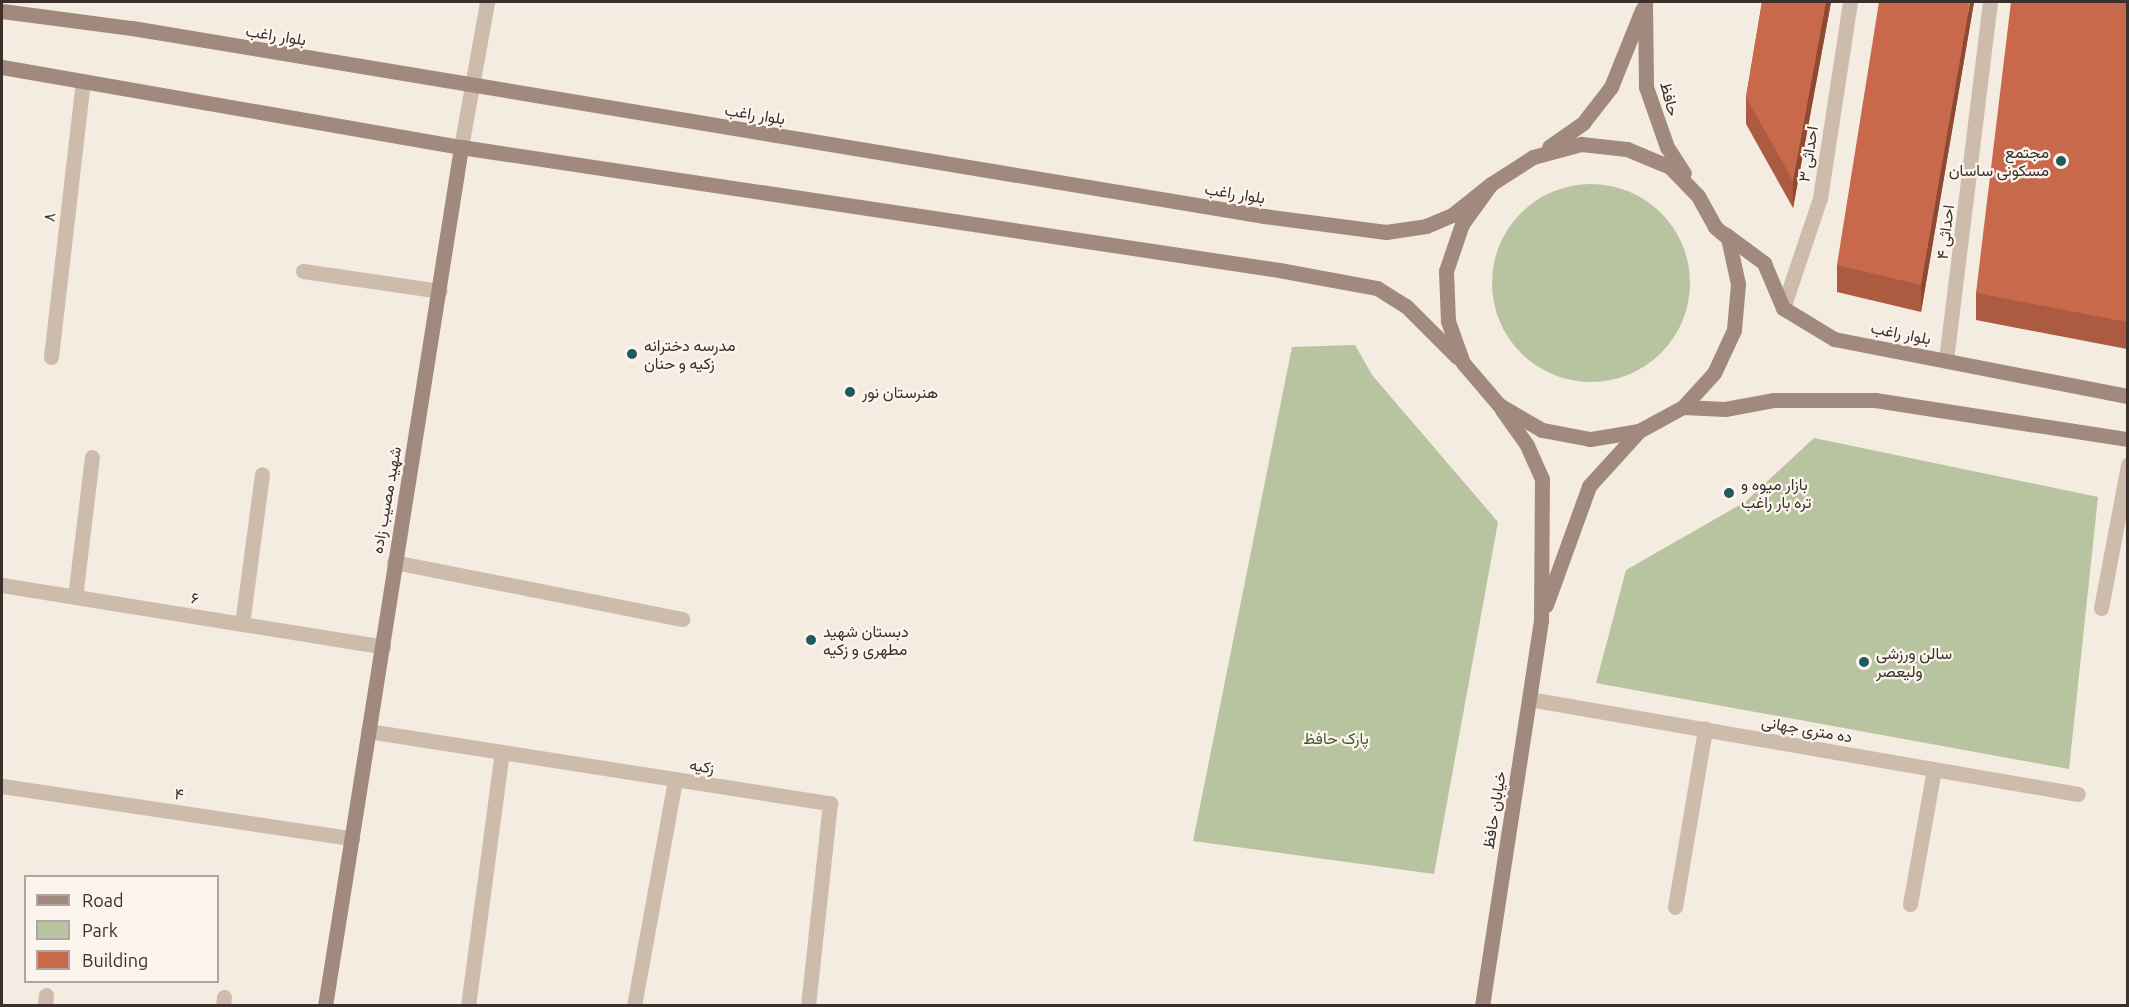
<!DOCTYPE html>
<html>
<head>
<meta charset="utf-8">
<style>
  body { margin:0 }
  #map { position:relative; width:2129px; height:1007px; overflow:hidden; background:#f4ebe1; font-family:Ubuntu,Vazirmatn,sans-serif }
  div>[style] { position:absolute }
  .green>* { inset:0; background:#b8c4a0 }
  .round { border-radius:50% }
  .street>* { height:15px; margin:-7.5px; padding:0 7.5px; transform-origin:7.5px; border-radius:7.5px; background:#cdbbac }
  .secondary>* { height:15px; margin:-7.5px; padding:0 7.5px; transform-origin:7.5px; border-radius:7.5px; background:#a18a7d }
  .wall>* { inset:0; background:#ac5a40 }
  .shaded-wall>* { inset:0; background:#8c4a34 }
  .building>* { inset:0; background:#c8694b }
  .dots>* { width:16px; height:16px; translate:-50% -50%; box-sizing:border-box; border:3px solid #fbf5ee; border-radius:50% }
  span { translate:-50% -50%; white-space:nowrap; text-align:center; line-height:1.15; -webkit-text-stroke:4.5px #fbf5ee; paint-order:stroke }
  .street-label { font-size:16px; color:#3b302b }
  .poi-label { font-size:16px; color:#3b302b }
  .right { translate:-100% -50%; text-align:right }
  .left { translate:0 -50%; text-align:left }
  .park-label { font-size:16px; color:#4a5a2e }
  .frame { position:absolute; inset:0; border:3px solid #3b302b; pointer-events:none }
  .legend { position:absolute; left:24px; top:875px; width:195px; height:108px; box-sizing:border-box; background:#fbf5ee; border:2px solid #aea6a0; margin:0; padding:8px 10px; list-style:none; font-size:18px; color:#3b302b }
  .legend li { display:flex; align-items:center; gap:12px; height:30px }
  .legend b { width:30px; border:2px solid #aea6a0 }
</style>
</head>
<body>
<div id="map">
  <div class="green">
    <i class="round" style="left:1492px;top:184px;width:198px;height:198px"></i>
    <i style="clip-path:polygon(1355px 345px,1372px 375px,1498px 522px,1434px 874px,1193px 841px,1292px 347px)"></i>
    <i style="clip-path:polygon(1814px 438px,2098px 497px,2069px 769px,1596px 683px,1626px 570px,1745px 502px)"></i>
  </div>
  <div class="street">
    <i style="left:461px;top:147px;width:147px;rotate:-79.8deg"></i>
    <i style="left:303px;top:271px;width:138px;rotate:8.3deg"></i>
    <i style="left:1783px;top:308px;width:116px;rotate:-71.4deg"></i>
    <i style="left:1820px;top:198px;width:198px;rotate:-81.3deg"></i>
    <i style="left:51px;top:357px;width:278px;rotate:-83.4deg"></i>
    <i style="left:1946px;top:360px;width:361px;rotate:-83deg"></i>
    <i style="left:394px;top:562px;width:294px;rotate:11.2deg"></i>
    <i style="left:2px;top:585px;width:386px;rotate:9.2deg"></i>
    <i style="left:75px;top:597px;width:141px;rotate:-83.1deg"></i>
    <i style="left:2101px;top:608px;width:146px;rotate:-79.3deg"></i>
    <i style="left:242px;top:624px;width:151px;rotate:-82.4deg"></i>
    <i style="left:1529px;top:699px;width:557px;rotate:9.82deg"></i>
    <i style="left:368px;top:731px;width:468px;rotate:8.9deg"></i>
    <i style="left:830px;top:803px;width:204px;rotate:96.2deg"></i>
    <i style="left:2px;top:786px;width:354px;rotate:8.5deg"></i>
    <i style="left:1910px;top:904px;width:137px;rotate:-79.9deg"></i>
    <i style="left:1675px;top:907px;width:181px;rotate:-80.4deg"></i>
    <i style="left:45px;top:1006px;width:11px;rotate:-85deg"></i>
    <i style="left:223px;top:1006px;width:9px;rotate:-84deg"></i>
    <i style="left:468px;top:1006px;width:256px;rotate:-82.4deg"></i>
    <i style="left:634px;top:1006px;width:230px;rotate:-79.7deg"></i>
  </div>
  <div class="secondary">
    <i style="left:1645px;top:2px;width:85px;rotate:89.3deg"></i>
    <i style="left:1646px;top:87px;width:64px;rotate:70.7deg"></i>
    <i style="left:1667px;top:147px;width:31px;rotate:57deg"></i>
    <i style="left:2px;top:11px;width:131px;rotate:7.5deg"></i>
    <i style="left:132px;top:28px;width:1148px;rotate:9.43deg"></i>
    <i style="left:1264px;top:216px;width:123px;rotate:7.5deg"></i>
    <i style="left:1386px;top:232px;width:40px;rotate:-8.5deg"></i>
    <i style="left:1426px;top:226px;width:28px;rotate:-23deg"></i>
    <i style="left:1452px;top:215px;width:50px;rotate:-38.5deg"></i>
    <i style="left:1491px;top:184px;width:50px;rotate:-32.7deg"></i>
    <i style="left:1533px;top:157px;width:50px;rotate:-15.2deg"></i>
    <i style="left:1581px;top:144px;width:46px;rotate:6.2deg"></i>
    <i style="left:1627px;top:149px;width:47px;rotate:22.7deg"></i>
    <i style="left:1670px;top:167px;width:40px;rotate:46deg"></i>
    <i style="left:1698px;top:196px;width:35px;rotate:61deg"></i>
    <i style="left:1715px;top:227px;width:17px;rotate:40deg"></i>
    <i style="left:1728px;top:238px;width:47px;rotate:77.7deg"></i>
    <i style="left:1738px;top:284px;width:46px;rotate:95deg"></i>
    <i style="left:1734px;top:330px;width:47px;rotate:114.9deg"></i>
    <i style="left:1714px;top:373px;width:46px;rotate:132.4deg"></i>
    <i style="left:1683px;top:407px;width:50px;rotate:151.4deg"></i>
    <i style="left:1639px;top:431px;width:50px;rotate:170.7deg"></i>
    <i style="left:1590px;top:439px;width:49px;rotate:-169.4deg"></i>
    <i style="left:1542px;top:430px;width:50px;rotate:-149.8deg"></i>
    <i style="left:1499px;top:405px;width:55px;rotate:-130.6deg"></i>
    <i style="left:1463px;top:363px;width:45px;rotate:-109.7deg"></i>
    <i style="left:1448px;top:321px;width:50px;rotate:-92.3deg"></i>
    <i style="left:1446px;top:271px;width:50px;rotate:-71.2deg"></i>
    <i style="left:1462px;top:224px;width:49px;rotate:-54.1deg"></i>
    <i style="left:2px;top:67px;width:466px;rotate:9.9deg"></i>
    <i style="left:461px;top:147px;width:827px;rotate:8.55deg"></i>
    <i style="left:1279px;top:270px;width:100px;rotate:10.4deg"></i>
    <i style="left:1377px;top:288px;width:34px;rotate:32deg"></i>
    <i style="left:1406px;top:306px;width:72px;rotate:45deg"></i>
    <i style="left:1549px;top:147px;width:42px;rotate:-35.2deg"></i>
    <i style="left:1583px;top:123px;width:46px;rotate:-52.1deg"></i>
    <i style="left:1611px;top:87px;width:83px;rotate:-68.1deg"></i>
    <i style="left:1725px;top:234px;width:49px;rotate:36.6deg"></i>
    <i style="left:1764px;top:263px;width:49px;rotate:67.1deg"></i>
    <i style="left:1783px;top:308px;width:60px;rotate:31.3deg"></i>
    <i style="left:1834px;top:339px;width:299px;rotate:11deg"></i>
    <i style="left:1683px;top:407px;width:42px;rotate:2.7deg"></i>
    <i style="left:1725px;top:409px;width:50px;rotate:-10.4deg"></i>
    <i style="left:1774px;top:400px;width:101px"></i>
    <i style="left:1875px;top:400px;width:256px;rotate:8.8deg"></i>
    <i style="left:1546px;top:605px;width:127px;rotate:-70.1deg"></i>
    <i style="left:1589px;top:486px;width:74px;rotate:-47.7deg"></i>
    <i style="left:325px;top:1006px;width:870px;rotate:-81deg"></i>
    <i style="left:1482px;top:1006px;width:391px;rotate:-81.3deg"></i>
    <i style="left:1541px;top:619px;width:140px;rotate:-89.6deg"></i>
    <i style="left:1542px;top:479px;width:37px;rotate:-114deg"></i>
    <i style="left:1527px;top:445px;width:43px;rotate:-125.5deg"></i>
  </div>
  <div class="wall">
    <i style="clip-path:polygon(1762px 2px,1831px 2px,1793px 208px,1746px 124px,1746px 97px)"></i>
    <i style="clip-path:polygon(1974px 2px,1921px 312px,1837px 292px,1837px 265px)"></i>
    <i style="clip-path:polygon(2127px 2px,2127px 349px,1976px 320px,1976px 293px)"></i>
  </div>
  <div class="shaded-wall">
    <i style="clip-path:polygon(1826px 2px,1831px 2px,1793px 208px,1793px 181px)"></i>
    <i style="clip-path:polygon(1970px 2px,1974px 2px,1921px 312px,1921px 285px)"></i>
  </div>
  <div class="building">
    <i style="clip-path:polygon(1762px 2px,1826px 2px,1793px 181px,1746px 97px)"></i>
    <i style="clip-path:polygon(1879px 2px,1970px 2px,1921px 285px,1837px 265px)"></i>
    <i style="clip-path:polygon(2011px 2px,2127px 2px,2127px 322px,1976px 293px)"></i>
  </div>
  <div class="dots">
    <i style="left:2061px;top:161px;background:#1f5a5e"></i>
    <i style="left:632px;top:354px;background:#1f5a5e"></i>
    <i style="left:850px;top:392px;background:#1f5a5e"></i>
    <i style="left:1729px;top:493px;background:#1f5a5e"></i>
    <i style="left:811px;top:640px;background:#1f5a5e"></i>
    <i style="left:1864px;top:662px;background:#1f5a5e"></i>
  </div>
  <div class="street-label">
    <span style="left:276px;top:35px;rotate:9deg">بلوار راغب</span>
    <span style="left:1670px;top:99px;rotate:75deg">حافظ</span>
    <span style="left:755px;top:114px;rotate:9deg">بلوار راغب</span>
    <span style="left:1808px;top:154px;rotate:-81deg">احداثی ۳</span>
    <span style="left:1235px;top:193px;rotate:9deg">بلوار راغب</span>
    <span style="left:49px;top:217px;rotate:-83deg">۸</span>
    <span style="left:1945px;top:232px;rotate:-83deg">احداثی ۴</span>
    <span style="left:1901px;top:333px;rotate:11deg">بلوار راغب</span>
    <span style="left:386px;top:500px;rotate:-80deg">شهید مصیب زاده</span>
    <span style="left:195px;top:598px;rotate:9deg">۶</span>
    <span style="left:1807px;top:729px;rotate:10deg">ده متری جهانی</span>
    <span style="left:702px;top:766px;rotate:9deg">زکیه</span>
    <span style="left:179px;top:794px;rotate:8deg">۴</span>
    <span style="left:1494px;top:810px;rotate:-81deg">خیابان حافظ</span>
  </div>
  <div class="poi-label">
    <span class="right" style="left:2049px;top:161px">مجتمع<br>مسکونی ساسان</span>
    <span class="left" style="left:644px;top:354px">مدرسه دخترانه<br>زکیه و حنان</span>
    <span class="left" style="left:862px;top:392px">هنرستان نور</span>
    <span class="left" style="left:1741px;top:493px">بازار میوه و<br>تره بار راغب</span>
    <span class="left" style="left:823px;top:640px">دبستان شهید<br>مطهری و زکیه</span>
    <span class="left" style="left:1876px;top:662px">سالن ورزشی<br>ولیعصر</span>
  </div>
  <div class="park-label">
    <span style="left:1336px;top:738px">پارک حافظ</span>
  </div>
  <div class="frame"></div>
  <ul class="legend">
  <li><b style="height:8px;background:#a18a7d"></b>Road</li>
  <li><b style="height:16px;background:#b8c4a0"></b>Park</li>
  <li><b style="height:16px;background:#c8694b"></b>Building</li>
  </ul>
</div>
</body>
</html>
